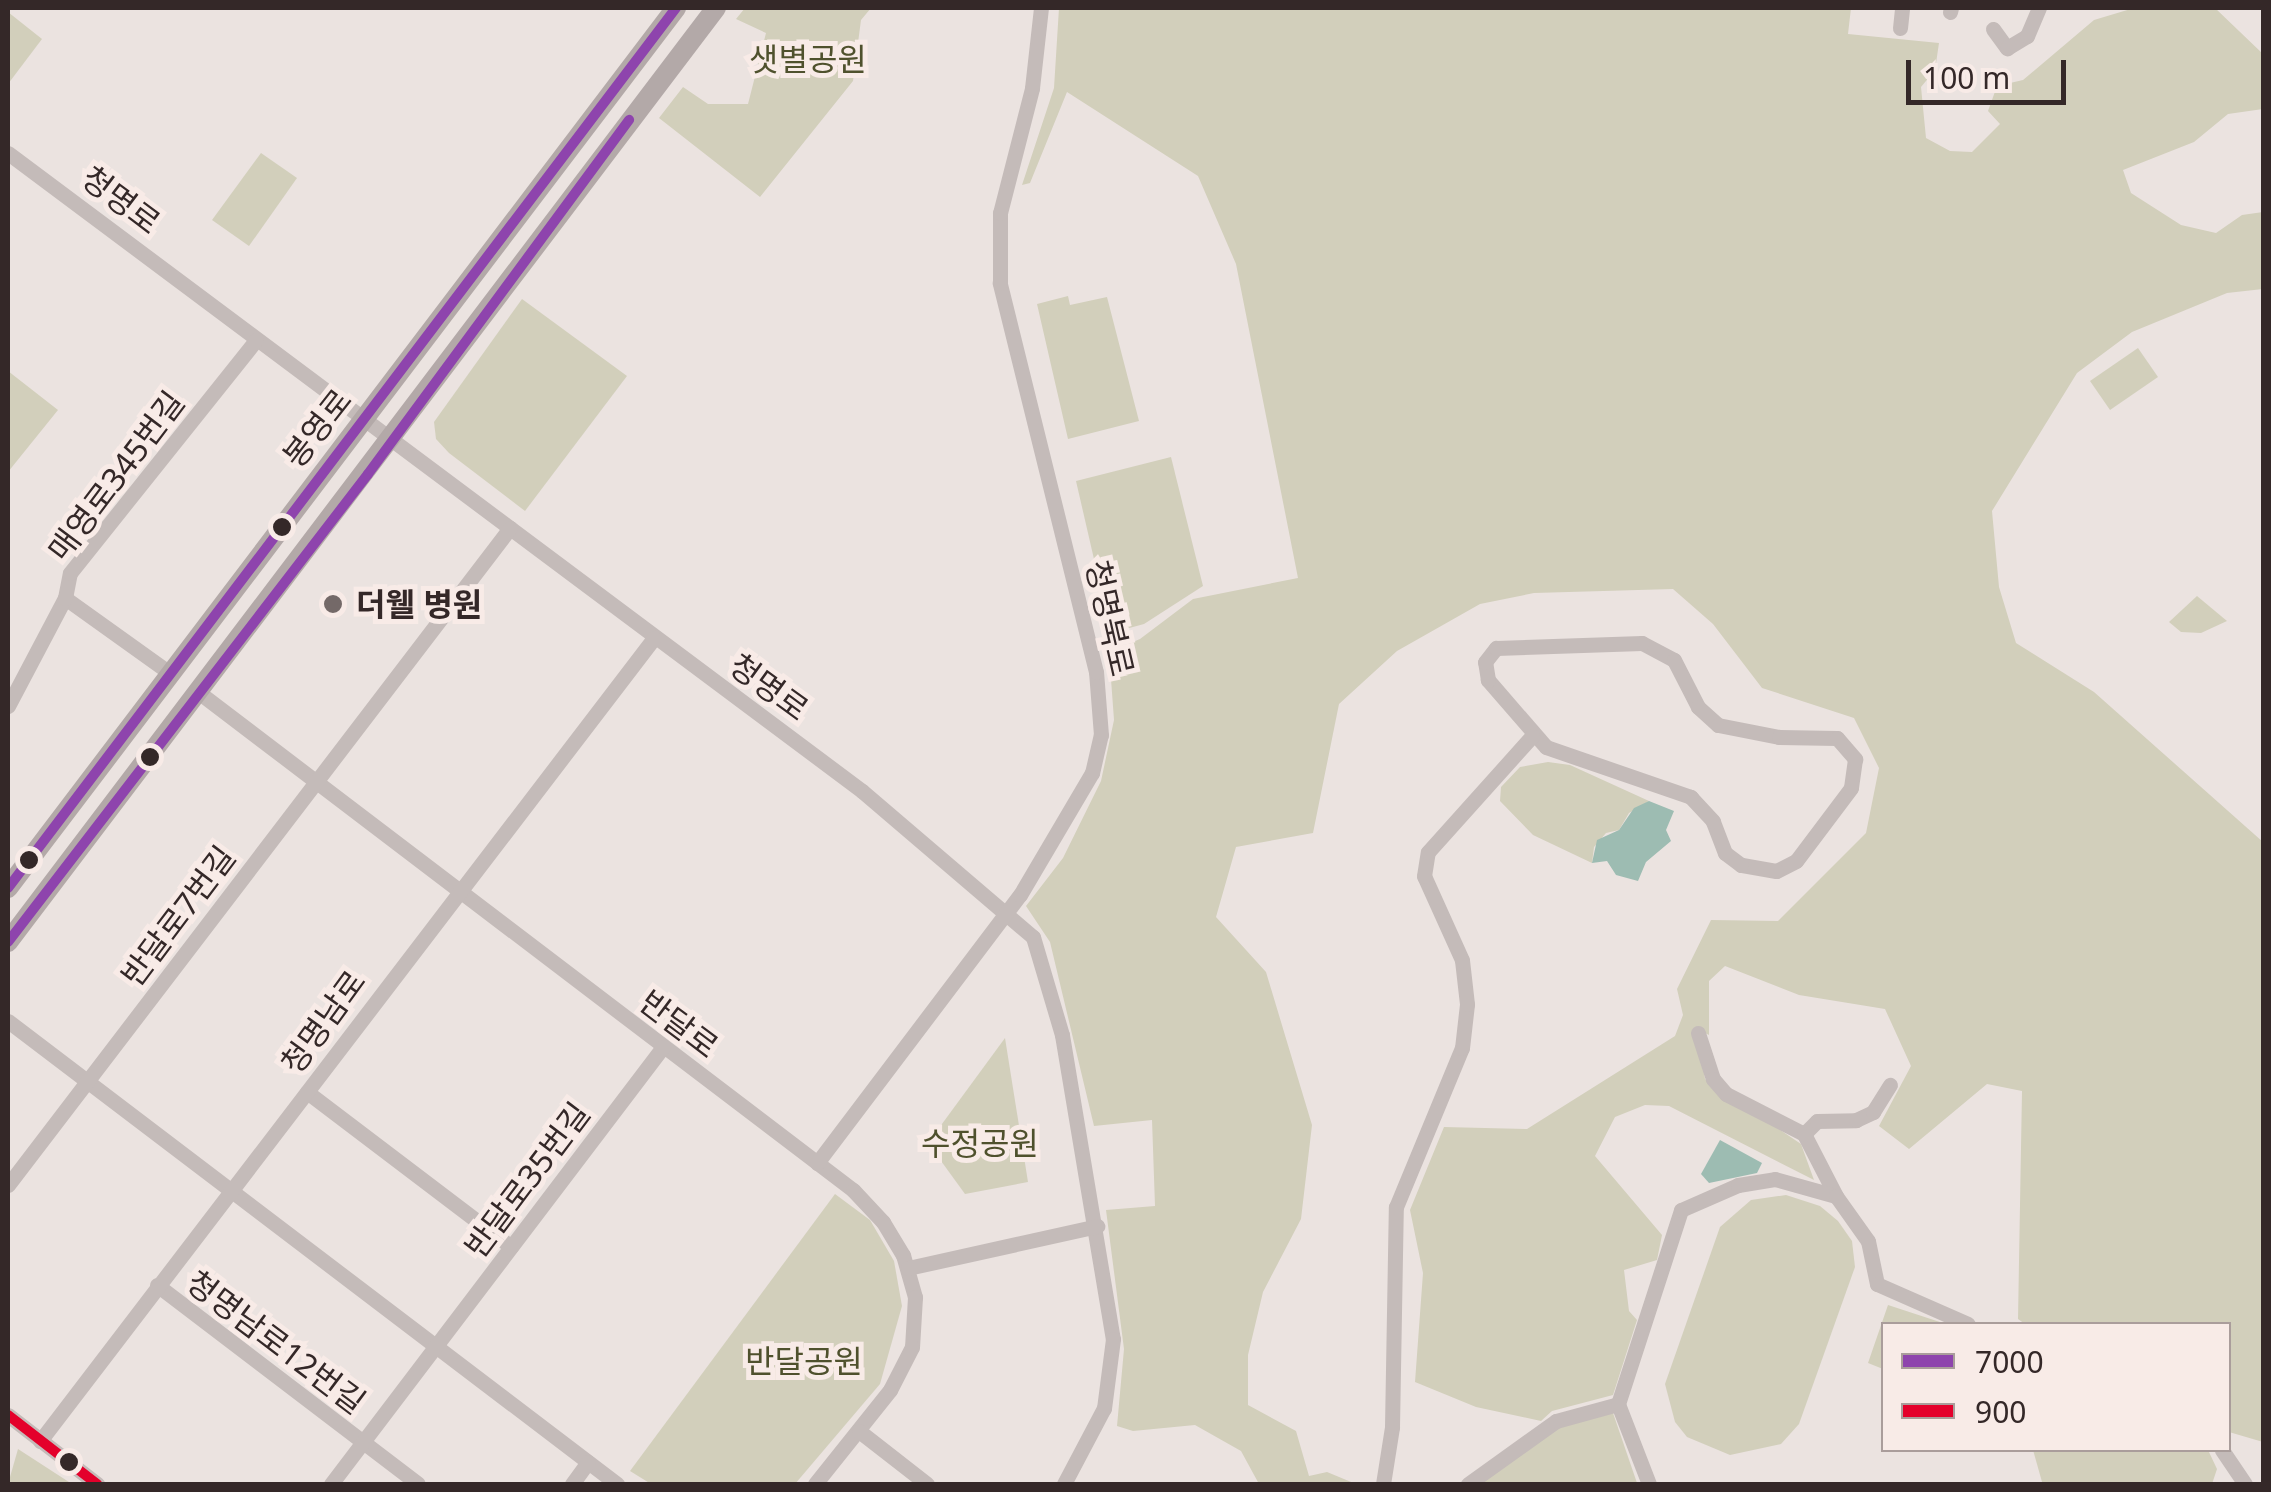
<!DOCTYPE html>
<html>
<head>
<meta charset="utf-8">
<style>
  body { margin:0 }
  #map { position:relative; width:2271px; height:1492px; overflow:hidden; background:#ebe3e0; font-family:"Noto Sans","Noto Sans KR",sans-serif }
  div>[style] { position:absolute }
  .green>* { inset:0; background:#d2cfbb }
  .water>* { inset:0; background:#9dbcb2 }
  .minor>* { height:15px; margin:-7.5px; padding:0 7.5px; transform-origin:7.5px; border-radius:7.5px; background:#c4bbb9 }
  .major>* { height:20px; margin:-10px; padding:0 10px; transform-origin:10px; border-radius:10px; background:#b3a9a8 }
  .bus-1>* { height:10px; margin:-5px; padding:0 5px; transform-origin:5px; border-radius:5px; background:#8e44ad }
  .bus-2>* { height:10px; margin:-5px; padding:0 5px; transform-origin:5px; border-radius:5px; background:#e4002b }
  .dots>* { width:28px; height:28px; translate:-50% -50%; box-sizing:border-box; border:5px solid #f8ebe7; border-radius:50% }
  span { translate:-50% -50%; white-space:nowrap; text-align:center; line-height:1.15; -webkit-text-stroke:10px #f8ebe7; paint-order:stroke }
  .park-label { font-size:32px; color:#4f512d }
  .street-label { font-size:32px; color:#342828 }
  .poi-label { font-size:32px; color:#342828; font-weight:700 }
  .left { translate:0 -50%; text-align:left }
  .frame { position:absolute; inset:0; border:10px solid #342828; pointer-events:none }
  .legend { position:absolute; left:1881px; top:1322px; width:350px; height:130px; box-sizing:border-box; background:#f8ebe7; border:2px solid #aa9d9b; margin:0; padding:12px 18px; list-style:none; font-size:30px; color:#342828 }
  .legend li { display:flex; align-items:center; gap:20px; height:50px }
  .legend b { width:50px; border:2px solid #aa9d9b }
  .scale { position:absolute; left:1906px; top:60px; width:160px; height:45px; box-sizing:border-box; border:5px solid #342828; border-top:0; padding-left:12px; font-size:30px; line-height:35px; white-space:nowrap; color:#342828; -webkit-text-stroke:8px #f8ebe7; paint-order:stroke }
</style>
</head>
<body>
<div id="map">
  <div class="green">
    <i style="clip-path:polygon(745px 8px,871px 8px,861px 20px,853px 81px,760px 197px,659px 118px,683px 87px,708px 104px,748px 104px,766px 33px,736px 19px)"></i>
    <i style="clip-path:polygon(1059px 8px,1851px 8px,1848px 34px,1939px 43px,1935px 70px,1921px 87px,1926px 138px,1950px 151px,1972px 152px,2000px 124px,1988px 111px,1997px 86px,2023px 80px,2094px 20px,2134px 8px,2215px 8px,2263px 54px,2263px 109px,2228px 114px,2194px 142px,2123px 170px,2131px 193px,2181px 225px,2216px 233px,2242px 215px,2263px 212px,2263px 289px,2227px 293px,2132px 332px,2077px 373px,1992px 511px,1999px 587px,2016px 643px,2094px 692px,2263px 842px,2263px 1442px,2229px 1432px,2228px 1324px,2025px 1324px,2018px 1319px,2022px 1091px,1987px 1084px,1909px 1149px,1879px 1126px,1911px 1066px,1885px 1009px,1799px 995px,1725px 966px,1709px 981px,1709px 1035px,1697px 1029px,1705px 1079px,1801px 1144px,1814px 1180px,1669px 1106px,1645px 1105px,1615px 1117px,1595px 1156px,1662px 1235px,1657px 1260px,1624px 1270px,1629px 1311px,1637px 1320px,1613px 1395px,1552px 1411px,1541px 1421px,1476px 1407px,1415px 1382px,1423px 1273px,1410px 1210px,1444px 1127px,1527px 1129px,1675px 1036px,1683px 1015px,1677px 989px,1711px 920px,1778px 921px,1866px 833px,1879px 768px,1854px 718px,1762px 688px,1713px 624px,1673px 589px,1534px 593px,1480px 604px,1397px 651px,1339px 704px,1313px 833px,1236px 847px,1216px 917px,1266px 972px,1312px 1125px,1301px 1219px,1263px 1292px,1248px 1355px,1248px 1405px,1296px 1431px,1309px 1476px,1327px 1472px,1356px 1484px,1259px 1484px,1241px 1451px,1195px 1425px,1133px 1431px,1117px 1426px,1124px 1349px,1106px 1210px,1155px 1206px,1152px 1120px,1094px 1126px,1050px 942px,1026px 906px,1063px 858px,1101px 781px,1114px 720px,1109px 652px,1140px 639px,1193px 599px,1298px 578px,1236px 264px,1198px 176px,1067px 92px,1030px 183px,1022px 185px,1054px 88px)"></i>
    <i style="clip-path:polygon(8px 12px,42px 39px,8px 84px)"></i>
    <i style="clip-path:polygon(261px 153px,297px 178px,249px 246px,212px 220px)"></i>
    <i style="clip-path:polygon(1068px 296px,1070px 305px,1107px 297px,1139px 421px,1068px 439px,1037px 304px)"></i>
    <i style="clip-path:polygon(522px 299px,627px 376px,525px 511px,449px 453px,436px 439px,434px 422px)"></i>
    <i style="clip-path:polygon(2138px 348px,2158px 377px,2110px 410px,2090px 381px)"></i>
    <i style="clip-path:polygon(8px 371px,58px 410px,8px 472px)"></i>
    <i style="clip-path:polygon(1171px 457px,1203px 586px,1144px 624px,1111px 633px,1076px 481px)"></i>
    <i style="clip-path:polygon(2197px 596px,2227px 621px,2201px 633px,2181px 632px,2169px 622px)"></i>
    <i style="clip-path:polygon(1548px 762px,1570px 765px,1649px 801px,1629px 813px,1619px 830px,1606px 833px,1594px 847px,1592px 863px,1533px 835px,1500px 801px,1501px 787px,1520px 767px)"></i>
    <i style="clip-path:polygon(1005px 1038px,1028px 1182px,965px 1194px,928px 1143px)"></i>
    <i style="clip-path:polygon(835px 1194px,870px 1220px,894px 1261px,902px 1306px,880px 1384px,795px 1484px,651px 1484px,630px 1471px)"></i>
    <i style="clip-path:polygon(1786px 1195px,1820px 1206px,1838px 1221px,1852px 1241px,1855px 1267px,1799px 1424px,1781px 1444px,1730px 1455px,1687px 1437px,1675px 1422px,1665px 1384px,1720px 1227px,1751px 1200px)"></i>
    <i style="clip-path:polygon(1888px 1305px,1946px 1324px,1884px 1324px,1883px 1369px,1868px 1363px)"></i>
    <i style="clip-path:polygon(1613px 1413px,1637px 1483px,1477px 1484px,1560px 1427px)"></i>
    <i style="clip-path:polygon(18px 1449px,72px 1484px,8px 1484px)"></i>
    <i style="clip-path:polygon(2033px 1450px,2208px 1450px,2217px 1469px,2212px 1484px,2062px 1484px,2042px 1482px)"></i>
  </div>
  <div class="water">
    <i style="clip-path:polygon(1649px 801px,1674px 811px,1666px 830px,1671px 841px,1646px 862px,1638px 881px,1616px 875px,1607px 861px,1592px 863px,1597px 840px,1619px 830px,1634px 808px)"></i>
    <i style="clip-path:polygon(1720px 1140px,1762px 1163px,1757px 1173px,1709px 1183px,1701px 1174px)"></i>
  </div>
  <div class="minor">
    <i style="left:1950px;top:12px;width:4px;rotate:-76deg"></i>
    <i style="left:1900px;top:28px;width:20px;rotate:-84deg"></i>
    <i style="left:1993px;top:29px;width:24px;rotate:54deg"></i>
    <i style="left:2007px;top:48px;width:23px;rotate:-31deg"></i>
    <i style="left:2027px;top:36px;width:30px;rotate:-67deg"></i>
    <i style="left:8px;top:153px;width:1066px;rotate:36.76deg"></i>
    <i style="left:862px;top:791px;width:225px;rotate:40.5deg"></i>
    <i style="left:1033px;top:937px;width:102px;rotate:73.5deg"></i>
    <i style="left:1062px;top:1035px;width:308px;rotate:80.5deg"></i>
    <i style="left:1113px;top:1339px;width:70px;rotate:97.4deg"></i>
    <i style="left:1104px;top:1408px;width:86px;rotate:117.8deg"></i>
    <i style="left:65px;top:598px;width:125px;rotate:35.6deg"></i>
    <i style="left:1642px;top:643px;width:36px;rotate:28deg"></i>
    <i style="left:1674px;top:660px;width:53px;rotate:62.9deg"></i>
    <i style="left:1698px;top:707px;width:27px;rotate:42deg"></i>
    <i style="left:1718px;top:725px;width:62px;rotate:11.1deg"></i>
    <i style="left:1779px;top:737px;width:58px;rotate:1deg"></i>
    <i style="left:1837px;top:738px;width:28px;rotate:49deg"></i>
    <i style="left:1855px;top:759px;width:29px;rotate:98deg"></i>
    <i style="left:1851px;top:788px;width:91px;rotate:127deg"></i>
    <i style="left:1796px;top:861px;width:22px;rotate:153deg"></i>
    <i style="left:1776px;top:871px;width:36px;rotate:-170deg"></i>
    <i style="left:1741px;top:865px;width:20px;rotate:-143deg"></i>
    <i style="left:1725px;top:853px;width:34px;rotate:-111deg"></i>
    <i style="left:1713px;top:821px;width:33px;rotate:-133deg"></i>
    <i style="left:1691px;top:797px;width:153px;rotate:-161deg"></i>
    <i style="left:1546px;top:747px;width:89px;rotate:-130.9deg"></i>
    <i style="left:1488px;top:680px;width:18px;rotate:-99deg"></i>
    <i style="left:1485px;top:662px;width:18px;rotate:-52deg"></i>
    <i style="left:1496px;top:648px;width:146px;rotate:-2deg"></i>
    <i style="left:197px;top:691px;width:824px;rotate:37.26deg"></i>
    <i style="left:853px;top:1190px;width:44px;rotate:46.8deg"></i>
    <i style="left:883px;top:1222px;width:39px;rotate:59deg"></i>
    <i style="left:903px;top:1255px;width:44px;rotate:74.1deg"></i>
    <i style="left:915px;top:1297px;width:50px;rotate:93.4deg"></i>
    <i style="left:912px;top:1347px;width:48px;rotate:117.1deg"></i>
    <i style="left:890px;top:1390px;width:120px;rotate:128.6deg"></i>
    <i style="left:8px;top:706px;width:122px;rotate:-62.2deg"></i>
    <i style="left:65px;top:598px;width:25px;rotate:-79deg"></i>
    <i style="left:70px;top:573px;width:298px;rotate:-51.4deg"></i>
    <i style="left:8px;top:1021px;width:765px;rotate:37.24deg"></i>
    <i style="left:1698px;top:1033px;width:48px;rotate:71.9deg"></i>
    <i style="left:1713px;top:1079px;width:20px;rotate:49deg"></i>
    <i style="left:1726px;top:1094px;width:88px;rotate:27.1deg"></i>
    <i style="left:1804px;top:1134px;width:70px;rotate:62.7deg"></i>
    <i style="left:307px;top:1092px;width:256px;rotate:37.2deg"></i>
    <i style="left:1804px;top:1134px;width:18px;rotate:-45deg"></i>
    <i style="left:1817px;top:1121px;width:39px;rotate:-1deg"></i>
    <i style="left:1856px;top:1120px;width:19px;rotate:-25deg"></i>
    <i style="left:1873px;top:1112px;width:32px;rotate:-58deg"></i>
    <i style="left:817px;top:1163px;width:336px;rotate:-52.9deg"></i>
    <i style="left:1020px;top:895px;width:142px;rotate:-59.5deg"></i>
    <i style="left:1092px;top:773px;width:39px;rotate:-77deg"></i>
    <i style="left:1101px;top:735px;width:63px;rotate:-94.5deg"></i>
    <i style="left:1096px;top:672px;width:401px;rotate:-103.9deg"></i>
    <i style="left:1000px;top:283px;width:70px;rotate:-90deg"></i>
    <i style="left:1000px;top:213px;width:129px;rotate:-75.6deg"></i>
    <i style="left:1032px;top:88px;width:81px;rotate:-83.6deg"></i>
    <i style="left:8px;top:1185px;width:827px;rotate:-52.62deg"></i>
    <i style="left:908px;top:1268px;width:194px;rotate:-12.5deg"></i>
    <i style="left:157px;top:1285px;width:328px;rotate:37.3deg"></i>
    <i style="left:8px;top:1415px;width:113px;rotate:37.8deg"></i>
    <i style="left:859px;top:1431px;width:86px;rotate:37.9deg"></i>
    <i style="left:40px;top:1441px;width:1011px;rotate:-52.6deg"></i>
    <i style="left:2222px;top:1450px;width:41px;rotate:55.9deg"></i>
    <i style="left:331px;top:1484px;width:549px;rotate:-52.78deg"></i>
    <i style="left:572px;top:1484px;width:27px;rotate:-54deg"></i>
    <i style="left:1383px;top:1484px;width:58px;rotate:-81deg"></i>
    <i style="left:1392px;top:1427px;width:220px;rotate:-89deg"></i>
    <i style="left:1396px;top:1207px;width:172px;rotate:-67.5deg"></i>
    <i style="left:1462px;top:1048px;width:44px;rotate:-83.5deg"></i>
    <i style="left:1467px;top:1004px;width:44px;rotate:-96.5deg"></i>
    <i style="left:1462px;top:960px;width:92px;rotate:-114.3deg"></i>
    <i style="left:1424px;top:876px;width:24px;rotate:-81deg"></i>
    <i style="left:1428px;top:852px;width:156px;rotate:-48.1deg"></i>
    <i style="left:1468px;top:1484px;width:108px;rotate:-35.6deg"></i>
    <i style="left:1556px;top:1421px;width:64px;rotate:-15.3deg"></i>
    <i style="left:1649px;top:1484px;width:86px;rotate:-111.2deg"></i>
    <i style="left:1618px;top:1404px;width:204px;rotate:-72deg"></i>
    <i style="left:1681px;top:1210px;width:62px;rotate:-23.7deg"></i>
    <i style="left:1738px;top:1185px;width:37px;rotate:-9deg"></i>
    <i style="left:1775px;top:1179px;width:63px;rotate:15.6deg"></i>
    <i style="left:1836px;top:1196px;width:55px;rotate:54.6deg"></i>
    <i style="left:1868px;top:1241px;width:44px;rotate:78.2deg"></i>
    <i style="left:1877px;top:1284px;width:99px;rotate:23.7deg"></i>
  </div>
  <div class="major">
    <i style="left:8px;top:888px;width:1105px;rotate:-52.8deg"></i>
    <i style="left:8px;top:942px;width:1172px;rotate:-52.84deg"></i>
  </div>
  <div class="bus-1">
    <i style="left:8px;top:888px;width:1105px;rotate:-52.8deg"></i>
    <i style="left:8px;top:942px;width:590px;rotate:-52.43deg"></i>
    <i style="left:368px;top:474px;width:440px;rotate:-53.6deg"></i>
  </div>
  <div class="bus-2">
    <i style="left:8px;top:1415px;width:113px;rotate:37.8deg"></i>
  </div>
  <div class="dots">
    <i style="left:282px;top:527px;background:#342828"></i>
    <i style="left:333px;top:604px;background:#746968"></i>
    <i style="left:150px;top:757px;background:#342828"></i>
    <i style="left:29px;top:860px;background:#342828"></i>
    <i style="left:69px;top:1462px;background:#342828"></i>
  </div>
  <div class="park-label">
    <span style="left:808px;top:59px">샛별공원</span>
    <span style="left:980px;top:1143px">수정공원</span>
    <span style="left:804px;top:1361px">반달공원</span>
  </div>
  <div class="street-label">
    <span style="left:121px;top:200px;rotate:37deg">청명로</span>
    <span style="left:317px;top:428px;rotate:-52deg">봉영로</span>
    <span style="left:116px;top:476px;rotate:-53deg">매영로345번길</span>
    <span style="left:1110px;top:618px;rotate:77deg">청명북로</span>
    <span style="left:769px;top:687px;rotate:36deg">청명로</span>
    <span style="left:178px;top:916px;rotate:-53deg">반달로7번길</span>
    <span style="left:323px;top:1022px;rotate:-54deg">청명남로</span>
    <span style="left:679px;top:1024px;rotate:37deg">반달로</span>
    <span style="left:527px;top:1180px;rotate:-53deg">반달로35번길</span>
    <span style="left:276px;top:1342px;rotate:37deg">청명남로12번길</span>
  </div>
  <div class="poi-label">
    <span class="left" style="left:356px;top:604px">더웰 병원</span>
  </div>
  <div class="frame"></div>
  <ul class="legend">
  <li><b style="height:12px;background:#8e44ad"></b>7000</li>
  <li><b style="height:12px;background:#e4002b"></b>900</li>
  </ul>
  <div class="scale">100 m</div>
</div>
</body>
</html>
